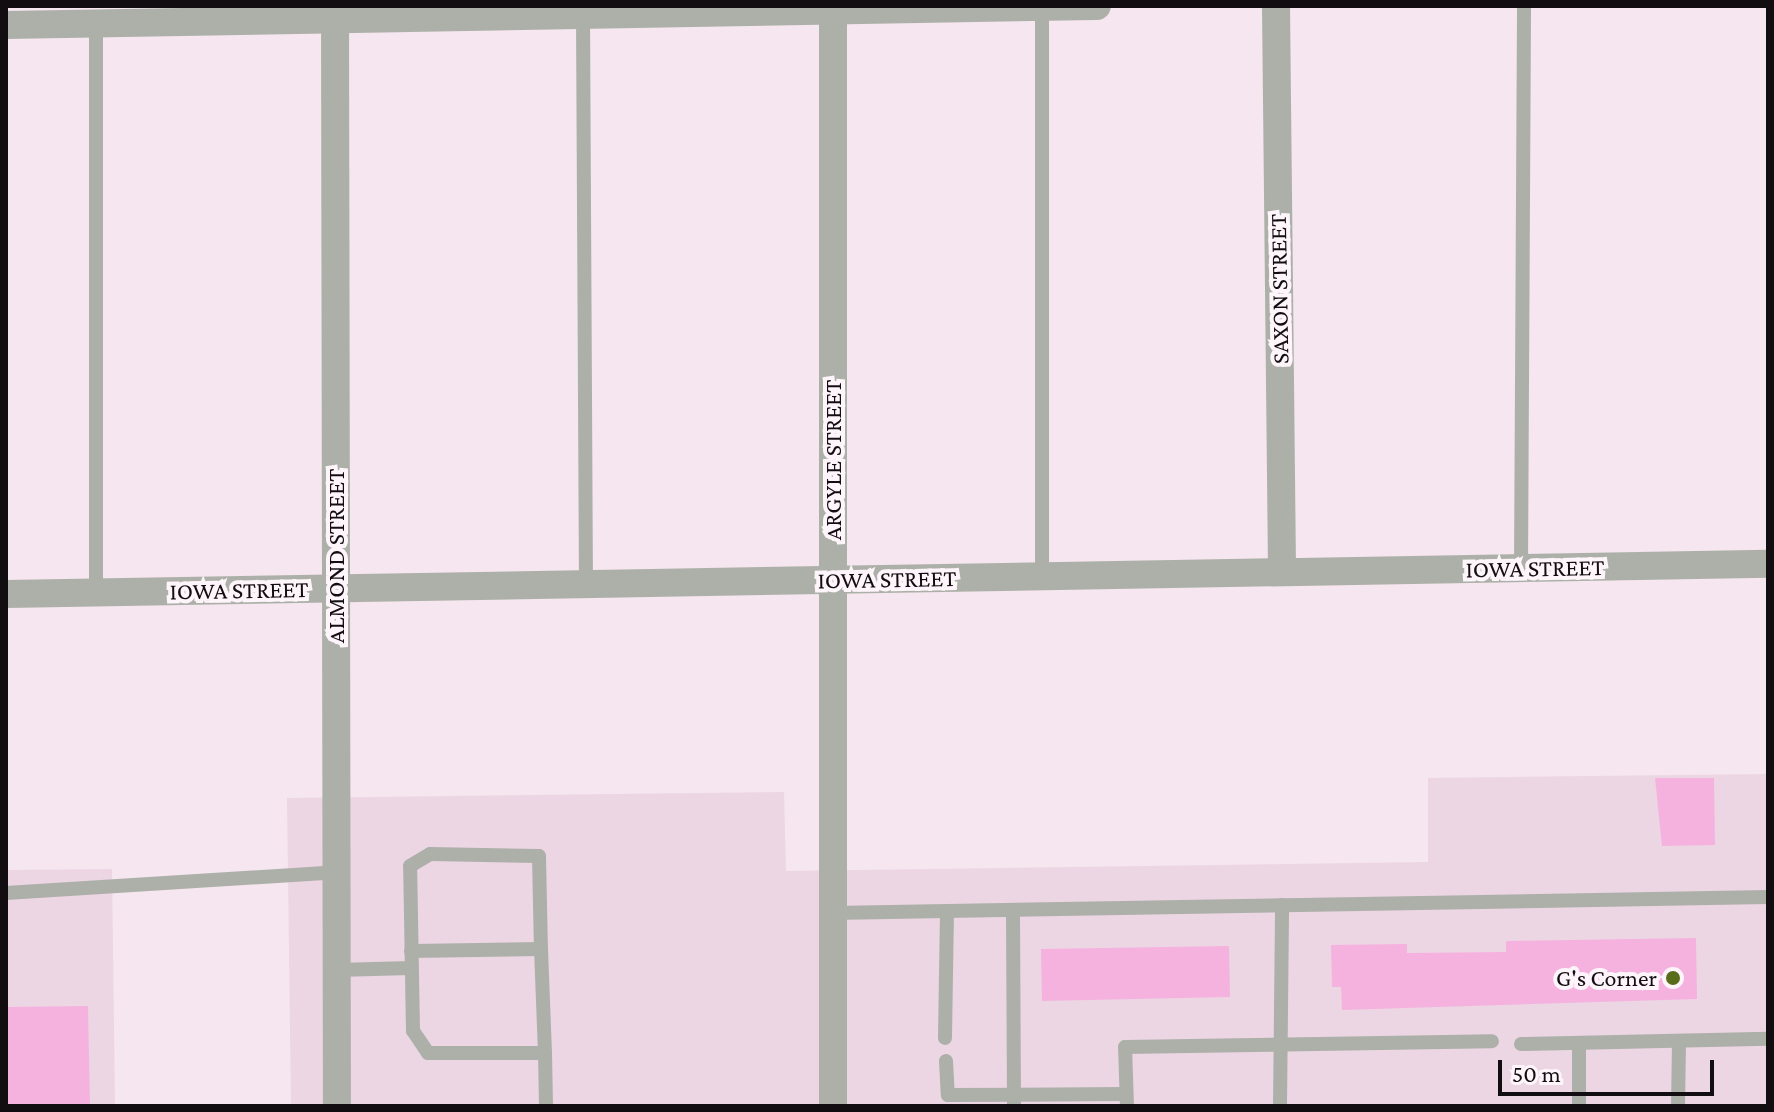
<!DOCTYPE html>
<html>
<head>
<meta charset="utf-8">
<style>
  body { margin:0 }
  #map { position:relative; width:1774px; height:1112px; overflow:hidden; background:#f5e6ef; font-family:"Crimson Pro",serif }
  div>[style] { position:absolute }
  .built>* { inset:0; background:#ecd6e4 }
  .building>* { inset:0; background:#f5b2df }
  .lane>* { height:14px; margin:-7px; padding:0 7px; transform-origin:7px; border-radius:7px; background:#adb0a9 }
  .street>* { height:28px; margin:-14px; padding:0 14px; transform-origin:14px; border-radius:14px; background:#adb0a9 }
  .dots>* { width:22px; height:22px; translate:-50% -50%; box-sizing:border-box; border:4px solid #fef5fb; border-radius:50% }
  span { translate:-50% -50%; white-space:nowrap; text-align:center; line-height:1.15; -webkit-text-stroke:8px #fef5fb; paint-order:stroke }
  .street-label { font-size:24px; color:#120d10 }
  .poi-label { font-size:24px; color:#120d10 }
  .right { translate:-100% -50%; text-align:right }
  .frame { position:absolute; inset:0; border:8px solid #120d10; pointer-events:none }
  .scale { position:absolute; left:1498px; top:1060px; width:216px; height:36px; box-sizing:border-box; border:4px solid #120d10; border-top:0; padding-left:10px; font-size:24px; line-height:28px; white-space:nowrap; color:#120d10; -webkit-text-stroke:6px #fef5fb; paint-order:stroke }
</style>
</head>
<body>
<div id="map">
  <div class="built">
    <i style="clip-path:polygon(1768px 774px,1768px 1106px,291px 1106px,287px 798px,784px 792px,786px 871px,1428px 862px,1428px 778px)"></i>
    <i style="clip-path:polygon(112px 869px,115px 1106px,6px 1106px,6px 870px)"></i>
  </div>
  <div class="building">
    <i style="clip-path:polygon(1655px 778px,1714px 778px,1715px 845px,1662px 846px)"></i>
    <i style="clip-path:polygon(1696px 938px,1697px 999px,1342px 1010px,1341px 987px,1332px 987px,1331px 945px,1407px 944px,1407px 953px,1506px 952px,1506px 941px)"></i>
    <i style="clip-path:polygon(1229px 946px,1230px 997px,1042px 1001px,1041px 949px)"></i>
    <i style="clip-path:polygon(88px 1006px,90px 1106px,6px 1106px,6px 1007px)"></i>
  </div>
  <div class="lane">
    <i style="left:1042px;top:7px;width:569px;rotate:90deg"></i>
    <i style="left:583px;top:15px;width:569px;rotate:89.7deg"></i>
    <i style="left:96px;top:23px;width:569px;rotate:90deg"></i>
    <i style="left:1521px;top:568px;width:562px;rotate:-89.69deg"></i>
    <i style="left:6px;top:893px;width:331px;rotate:-3.6deg"></i>
    <i style="left:833px;top:913px;width:935px;rotate:-0.98deg"></i>
    <i style="left:1013px;top:913px;width:193px;rotate:89.7deg"></i>
    <i style="left:411px;top:951px;width:130px;rotate:-0.9deg"></i>
    <i style="left:337px;top:970px;width:74px;rotate:-1.5deg"></i>
    <i style="left:945px;top:1038px;width:124px;rotate:-89.1deg"></i>
    <i style="left:1579px;top:1043px;width:63px;rotate:90deg"></i>
    <i style="left:1521px;top:1044px;width:247px;rotate:-1.2deg"></i>
    <i style="left:545px;top:1053px;width:117px;rotate:180deg"></i>
    <i style="left:428px;top:1053px;width:27px;rotate:-124deg"></i>
    <i style="left:413px;top:1031px;width:165px;rotate:-91deg"></i>
    <i style="left:410px;top:866px;width:23px;rotate:-31deg"></i>
    <i style="left:430px;top:854px;width:109px;rotate:1.1deg"></i>
    <i style="left:539px;top:856px;width:93px;rotate:88.8deg"></i>
    <i style="left:541px;top:949px;width:104px;rotate:87.8deg"></i>
    <i style="left:545px;top:1053px;width:53px;rotate:88.9deg"></i>
    <i style="left:946px;top:1061px;width:34px;rotate:87deg"></i>
    <i style="left:948px;top:1095px;width:178px;rotate:-0.3deg"></i>
    <i style="left:1127px;top:1106px;width:59px;rotate:-91.9deg"></i>
    <i style="left:1125px;top:1047px;width:367px;rotate:-0.9deg"></i>
    <i style="left:1280px;top:1106px;width:201px;rotate:-89.4deg"></i>
    <i style="left:1678px;top:1106px;width:63px;rotate:-89.1deg"></i>
  </div>
  <div class="street">
    <i style="left:335px;top:6px;width:1100px;rotate:89.9deg"></i>
    <i style="left:1276px;top:6px;width:566px;rotate:89.39deg"></i>
    <i style="left:6px;top:25px;width:1091px;rotate:-1deg"></i>
    <i style="left:6px;top:594px;width:1762px;rotate:-0.98deg"></i>
    <i style="left:833px;top:1106px;width:1100px;rotate:-90deg"></i>
  </div>
  <div class="dots">
    <i style="left:1673px;top:978px;background:#596c1a"></i>
  </div>
  <div class="street-label">
    <span style="left:1279px;top:289px;rotate:-91deg">SAXON STREET</span>
    <span style="left:833px;top:460px;rotate:-90deg">ARGYLE STREET</span>
    <span style="left:336px;top:556px;rotate:-90deg">ALMOND STREET</span>
    <span style="left:1535px;top:568px;rotate:-1deg">IOWA STREET</span>
    <span style="left:887px;top:579px;rotate:-1deg">IOWA STREET</span>
    <span style="left:239px;top:590px;rotate:-1deg">IOWA STREET</span>
  </div>
  <div class="poi-label">
    <span class="right" style="left:1657px;top:978px">G's Corner</span>
  </div>
  <div class="frame"></div>
  <div class="scale">50 m</div>
</div>
</body>
</html>
